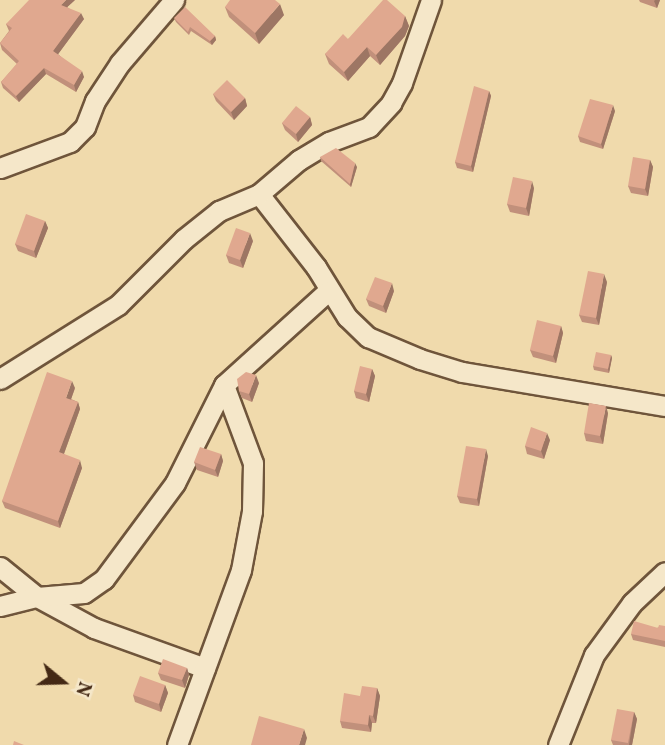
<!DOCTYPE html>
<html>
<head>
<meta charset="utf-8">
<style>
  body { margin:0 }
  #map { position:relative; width:665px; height:745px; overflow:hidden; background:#f0daac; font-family:Vollkorn,serif }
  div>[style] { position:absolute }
  .roads { filter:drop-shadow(2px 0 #6f553b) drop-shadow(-2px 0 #6f553b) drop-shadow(0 2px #6f553b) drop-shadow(0 -2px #6f553b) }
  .minor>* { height:19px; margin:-9.5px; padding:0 9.5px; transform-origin:9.5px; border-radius:9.5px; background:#f5e7c9 }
  .wall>* { inset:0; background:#c1907b }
  .shaded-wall>* { inset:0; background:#9d7664 }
  .building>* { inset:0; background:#e0a88f }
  span { translate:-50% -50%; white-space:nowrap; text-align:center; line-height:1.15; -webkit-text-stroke:5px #f5e7c9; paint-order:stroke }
  .north { position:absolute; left:28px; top:647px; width:70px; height:70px; -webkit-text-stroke:5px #f5e7c9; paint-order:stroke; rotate:109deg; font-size:19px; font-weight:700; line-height:28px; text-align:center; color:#442915 }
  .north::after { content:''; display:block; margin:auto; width:24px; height:32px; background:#442915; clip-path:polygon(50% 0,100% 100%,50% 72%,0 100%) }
</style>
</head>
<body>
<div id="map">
  <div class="roads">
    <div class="minor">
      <i style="left:0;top:168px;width:75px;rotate:-20.4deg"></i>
      <i style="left:70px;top:142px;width:21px;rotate:-45deg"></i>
      <i style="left:85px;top:127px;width:28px;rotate:-69deg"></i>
      <i style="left:95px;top:101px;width:45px;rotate:-56.7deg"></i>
      <i style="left:120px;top:63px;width:83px;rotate:-49.4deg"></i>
      <i style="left:259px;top:194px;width:93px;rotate:52deg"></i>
      <i style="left:316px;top:267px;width:59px;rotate:58.2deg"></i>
      <i style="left:347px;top:317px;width:29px;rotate:44deg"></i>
      <i style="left:368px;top:337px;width:56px;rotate:22.9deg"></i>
      <i style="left:420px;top:359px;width:44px;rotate:17.2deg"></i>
      <i style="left:462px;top:372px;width:206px;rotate:9.5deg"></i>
      <i style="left:0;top:379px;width:139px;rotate:-32.1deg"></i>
      <i style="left:118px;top:305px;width:93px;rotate:-45deg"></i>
      <i style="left:184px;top:239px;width:45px;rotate:-38.7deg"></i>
      <i style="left:219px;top:211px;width:43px;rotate:-23deg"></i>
      <i style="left:259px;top:194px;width:52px;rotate:-40.4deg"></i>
      <i style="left:299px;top:160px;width:35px;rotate:-31deg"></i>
      <i style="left:329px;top:142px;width:43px;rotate:-20.6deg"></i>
      <i style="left:369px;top:127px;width:33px;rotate:-47deg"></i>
      <i style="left:391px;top:103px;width:23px;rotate:-61deg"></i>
      <i style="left:402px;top:83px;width:88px;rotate:-70.7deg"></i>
      <i style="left:0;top:567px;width:48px;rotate:39deg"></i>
      <i style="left:37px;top:597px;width:65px;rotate:28.5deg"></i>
      <i style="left:94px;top:628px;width:118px;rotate:19.8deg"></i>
      <i style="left:0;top:606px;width:38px;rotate:-14deg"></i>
      <i style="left:37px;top:597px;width:47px;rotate:-4.9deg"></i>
      <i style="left:84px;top:593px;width:24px;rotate:-35deg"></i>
      <i style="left:104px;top:579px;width:119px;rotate:-53.5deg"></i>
      <i style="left:175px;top:483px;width:110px;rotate:-63.4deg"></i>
      <i style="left:224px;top:385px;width:140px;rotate:-42.1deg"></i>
      <i style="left:177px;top:745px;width:186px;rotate:-69.9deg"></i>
      <i style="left:241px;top:570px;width:60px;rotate:-79.4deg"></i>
      <i style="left:252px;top:511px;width:48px;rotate:-88.8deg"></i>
      <i style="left:253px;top:463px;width:83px;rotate:-110.4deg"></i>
      <i style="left:558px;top:745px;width:97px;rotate:-68.2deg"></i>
      <i style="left:594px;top:655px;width:64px;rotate:-53.8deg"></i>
      <i style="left:632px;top:603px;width:45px;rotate:-43.2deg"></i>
    </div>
  </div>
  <div class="wall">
    <i style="clip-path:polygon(75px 0,67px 7px,84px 19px,58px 54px,84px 77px,76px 92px,46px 74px,19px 102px,3px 88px,1px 82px,17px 64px,2px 50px,0 43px,9px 31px,6px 24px)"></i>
    <i style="clip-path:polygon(639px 0,660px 0,657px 8px,640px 2px)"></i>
    <i style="clip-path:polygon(225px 7px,284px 15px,259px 44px,229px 17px)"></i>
    <i style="clip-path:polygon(405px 16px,409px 26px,405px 36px,380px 65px,370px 56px,348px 81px,329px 64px,325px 54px,348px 39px)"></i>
    <i style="clip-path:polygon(174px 18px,215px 36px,216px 40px,212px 45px,191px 31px,189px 35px,176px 22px)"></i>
    <i style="clip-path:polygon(489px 91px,491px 96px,473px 172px,457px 168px,455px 162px)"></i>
    <i style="clip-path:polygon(213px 94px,245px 98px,247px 106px,234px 120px,216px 101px)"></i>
    <i style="clip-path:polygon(615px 111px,603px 149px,580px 142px,578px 136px)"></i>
    <i style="clip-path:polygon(310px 117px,312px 125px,298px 142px,285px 130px,282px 123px)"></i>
    <i style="clip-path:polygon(320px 157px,357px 167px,351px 187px,321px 161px)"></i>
    <i style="clip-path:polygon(650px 160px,653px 167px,648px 196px,631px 193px,628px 186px)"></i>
    <i style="clip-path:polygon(534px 188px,529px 216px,510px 212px,507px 204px)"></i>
    <i style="clip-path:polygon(45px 221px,48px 228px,36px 258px,18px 251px,15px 244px)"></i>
    <i style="clip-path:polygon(253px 241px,243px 268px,229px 263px,226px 255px)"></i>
    <i style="clip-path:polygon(607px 282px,599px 325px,582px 322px,579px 315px)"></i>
    <i style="clip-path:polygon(394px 291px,386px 313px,369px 306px,366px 299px)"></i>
    <i style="clip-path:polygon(561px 326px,563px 333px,556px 363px,533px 357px,530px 350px)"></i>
    <i style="clip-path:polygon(611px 355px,612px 358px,609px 373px,594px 370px,593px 366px)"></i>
    <i style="clip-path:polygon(372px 369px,375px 376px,369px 402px,356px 398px,354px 391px)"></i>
    <i style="clip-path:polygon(259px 383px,252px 402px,242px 398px,239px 391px)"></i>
    <i style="clip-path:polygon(75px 388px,71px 399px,78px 402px,80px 409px,64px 454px,82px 468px,60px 528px,5px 508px,2px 501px)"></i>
    <i style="clip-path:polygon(608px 413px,603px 444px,586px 441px,584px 433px)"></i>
    <i style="clip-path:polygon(550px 440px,544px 459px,527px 454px,525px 446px)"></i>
    <i style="clip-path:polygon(221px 454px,223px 461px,218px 477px,197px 470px,194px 462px)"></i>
    <i style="clip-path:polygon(488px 456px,479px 506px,460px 503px,457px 496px)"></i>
    <i style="clip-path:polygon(665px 626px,665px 647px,633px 640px,631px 634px)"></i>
    <i style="clip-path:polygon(187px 668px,189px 675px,185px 688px,161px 680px,158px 673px)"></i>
    <i style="clip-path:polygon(165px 685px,168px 693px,161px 712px,135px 702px,133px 695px)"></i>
    <i style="clip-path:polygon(377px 688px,380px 696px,376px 723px,372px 723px,371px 732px,342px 728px,340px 721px,360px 696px)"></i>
    <i style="clip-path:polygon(634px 712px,637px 719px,632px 745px,613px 745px,611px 740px)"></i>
  </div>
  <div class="shaded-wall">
    <i style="clip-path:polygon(66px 0,75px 0,63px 11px,61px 5px)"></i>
    <i style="clip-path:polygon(655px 0,660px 0,657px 8px,654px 1px)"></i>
    <i style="clip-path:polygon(280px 4px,284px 15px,259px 44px,255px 33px)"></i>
    <i style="clip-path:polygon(81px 13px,84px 19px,56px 57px,53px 51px)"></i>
    <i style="clip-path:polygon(405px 16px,409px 26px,405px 36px,380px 65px,376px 55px)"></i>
    <i style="clip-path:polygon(215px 36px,216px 40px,212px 45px,210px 41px)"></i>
    <i style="clip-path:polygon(367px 47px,370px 56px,348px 81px,344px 72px)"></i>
    <i style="clip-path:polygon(44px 68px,46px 74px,19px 102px,16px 96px)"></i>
    <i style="clip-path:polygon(82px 71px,84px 77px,76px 92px,74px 85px)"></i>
    <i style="clip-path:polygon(489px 91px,491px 96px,473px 172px,471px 166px)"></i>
    <i style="clip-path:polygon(245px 98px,247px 106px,234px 120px,231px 112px)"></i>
    <i style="clip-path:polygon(613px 105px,615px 111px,603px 149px,601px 144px)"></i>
    <i style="clip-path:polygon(310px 117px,312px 125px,298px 142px,296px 134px)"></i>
    <i style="clip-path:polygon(650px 160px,653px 167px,648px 196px,645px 189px)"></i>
    <i style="clip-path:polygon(355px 163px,357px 167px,351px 187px,350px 184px)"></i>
    <i style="clip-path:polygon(532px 181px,534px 188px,529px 216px,526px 208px)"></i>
    <i style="clip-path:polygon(45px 221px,48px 228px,36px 258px,34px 251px)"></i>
    <i style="clip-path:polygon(250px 233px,253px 241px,243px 268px,240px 260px)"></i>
    <i style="clip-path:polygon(604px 274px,607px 282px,599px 325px,596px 318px)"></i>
    <i style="clip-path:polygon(392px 283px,394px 291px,386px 313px,383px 306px)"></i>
    <i style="clip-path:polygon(561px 326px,563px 333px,556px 363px,553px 356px)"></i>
    <i style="clip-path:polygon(611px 355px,612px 358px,609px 373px,608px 369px)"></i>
    <i style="clip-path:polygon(372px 369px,375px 376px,369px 402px,366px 394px)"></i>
    <i style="clip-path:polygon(256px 375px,259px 383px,252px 402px,249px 394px)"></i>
    <i style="clip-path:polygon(72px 381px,75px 388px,69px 405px,66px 398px)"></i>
    <i style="clip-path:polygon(78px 402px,80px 409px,62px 459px,59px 452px)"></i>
    <i style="clip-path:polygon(606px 406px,608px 413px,603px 444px,600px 436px)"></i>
    <i style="clip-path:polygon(547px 433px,550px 440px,544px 459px,541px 451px)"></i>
    <i style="clip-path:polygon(486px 449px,488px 456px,479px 506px,477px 499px)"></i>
    <i style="clip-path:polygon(221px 454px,223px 461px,218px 477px,215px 470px)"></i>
    <i style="clip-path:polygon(80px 460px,82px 468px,60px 528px,58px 521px)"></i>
    <i style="clip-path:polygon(187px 668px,189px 675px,185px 688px,182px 680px)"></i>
    <i style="clip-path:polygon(165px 685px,168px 693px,161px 712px,159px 704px)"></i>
    <i style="clip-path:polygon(377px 688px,380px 696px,376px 723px,373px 716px)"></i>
    <i style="clip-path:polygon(634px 712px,637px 719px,632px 745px,629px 745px)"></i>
    <i style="clip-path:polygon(369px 715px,372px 723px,371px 732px,368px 725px)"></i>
    <i style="clip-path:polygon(304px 729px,307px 738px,305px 745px,299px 745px)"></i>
  </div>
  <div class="building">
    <i style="clip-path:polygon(29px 0,66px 0,61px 5px,81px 13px,53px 51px,82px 71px,74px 85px,44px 68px,16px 96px,1px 82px,19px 61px,0 43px,12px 28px,6px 24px)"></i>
    <i style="clip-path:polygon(230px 0,275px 0,280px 4px,255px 33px,225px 7px)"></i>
    <i style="clip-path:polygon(383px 0,387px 0,405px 16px,402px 27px,376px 55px,367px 47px,344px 72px,325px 54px,343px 34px,348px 39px)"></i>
    <i style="clip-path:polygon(185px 7px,215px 36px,210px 41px,190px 27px,188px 32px,174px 18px)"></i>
    <i style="clip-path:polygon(227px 80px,245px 98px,231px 112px,213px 94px)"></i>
    <i style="clip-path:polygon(474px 86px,489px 91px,471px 166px,455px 162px)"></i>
    <i style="clip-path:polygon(590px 99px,613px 105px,601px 144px,578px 136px)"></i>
    <i style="clip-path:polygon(296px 106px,310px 117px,296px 134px,282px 123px)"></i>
    <i style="clip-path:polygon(336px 148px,355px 163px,350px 184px,320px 157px)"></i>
    <i style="clip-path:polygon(633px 157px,650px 160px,645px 189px,628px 186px)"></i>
    <i style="clip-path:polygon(513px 177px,532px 181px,526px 208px,507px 204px)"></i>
    <i style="clip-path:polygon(26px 214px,45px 221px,34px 251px,15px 244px)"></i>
    <i style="clip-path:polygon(236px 228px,250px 233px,240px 260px,226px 255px)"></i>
    <i style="clip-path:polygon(588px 271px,604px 274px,596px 318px,579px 315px)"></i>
    <i style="clip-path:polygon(375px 277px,392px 283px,383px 306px,366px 299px)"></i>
    <i style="clip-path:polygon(537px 320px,561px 326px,553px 356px,530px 350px)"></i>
    <i style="clip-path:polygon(596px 352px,611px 355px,608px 369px,593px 366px)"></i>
    <i style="clip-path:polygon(360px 366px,372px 369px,366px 394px,354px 391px)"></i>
    <i style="clip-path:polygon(47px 372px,72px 381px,66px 398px,78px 402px,59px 452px,80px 460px,58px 521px,2px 501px)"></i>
    <i style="clip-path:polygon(246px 372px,256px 375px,249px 394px,239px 391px,237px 379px)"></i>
    <i style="clip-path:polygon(589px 403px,606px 406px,600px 436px,584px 433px)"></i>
    <i style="clip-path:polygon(531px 427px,547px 433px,541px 451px,525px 446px)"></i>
    <i style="clip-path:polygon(466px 446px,486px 449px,477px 499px,457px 496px)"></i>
    <i style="clip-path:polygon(200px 447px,221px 454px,215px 470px,194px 462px)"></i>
    <i style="clip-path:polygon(634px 621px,658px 628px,659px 625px,665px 626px,665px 641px,631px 634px)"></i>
    <i style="clip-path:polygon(163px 659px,187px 668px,182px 680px,158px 673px)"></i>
    <i style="clip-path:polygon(140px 676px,165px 685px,159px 704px,133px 695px)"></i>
    <i style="clip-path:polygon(362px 686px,377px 688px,373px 716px,369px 715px,368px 725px,340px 721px,344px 693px,360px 696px)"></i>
    <i style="clip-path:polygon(617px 709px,634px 712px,628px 743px,611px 740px)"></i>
    <i style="clip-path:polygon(259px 716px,304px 729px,299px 745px,251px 745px)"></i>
    <i style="clip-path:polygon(14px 741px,24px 745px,13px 745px)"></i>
  </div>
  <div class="north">N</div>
</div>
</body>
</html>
